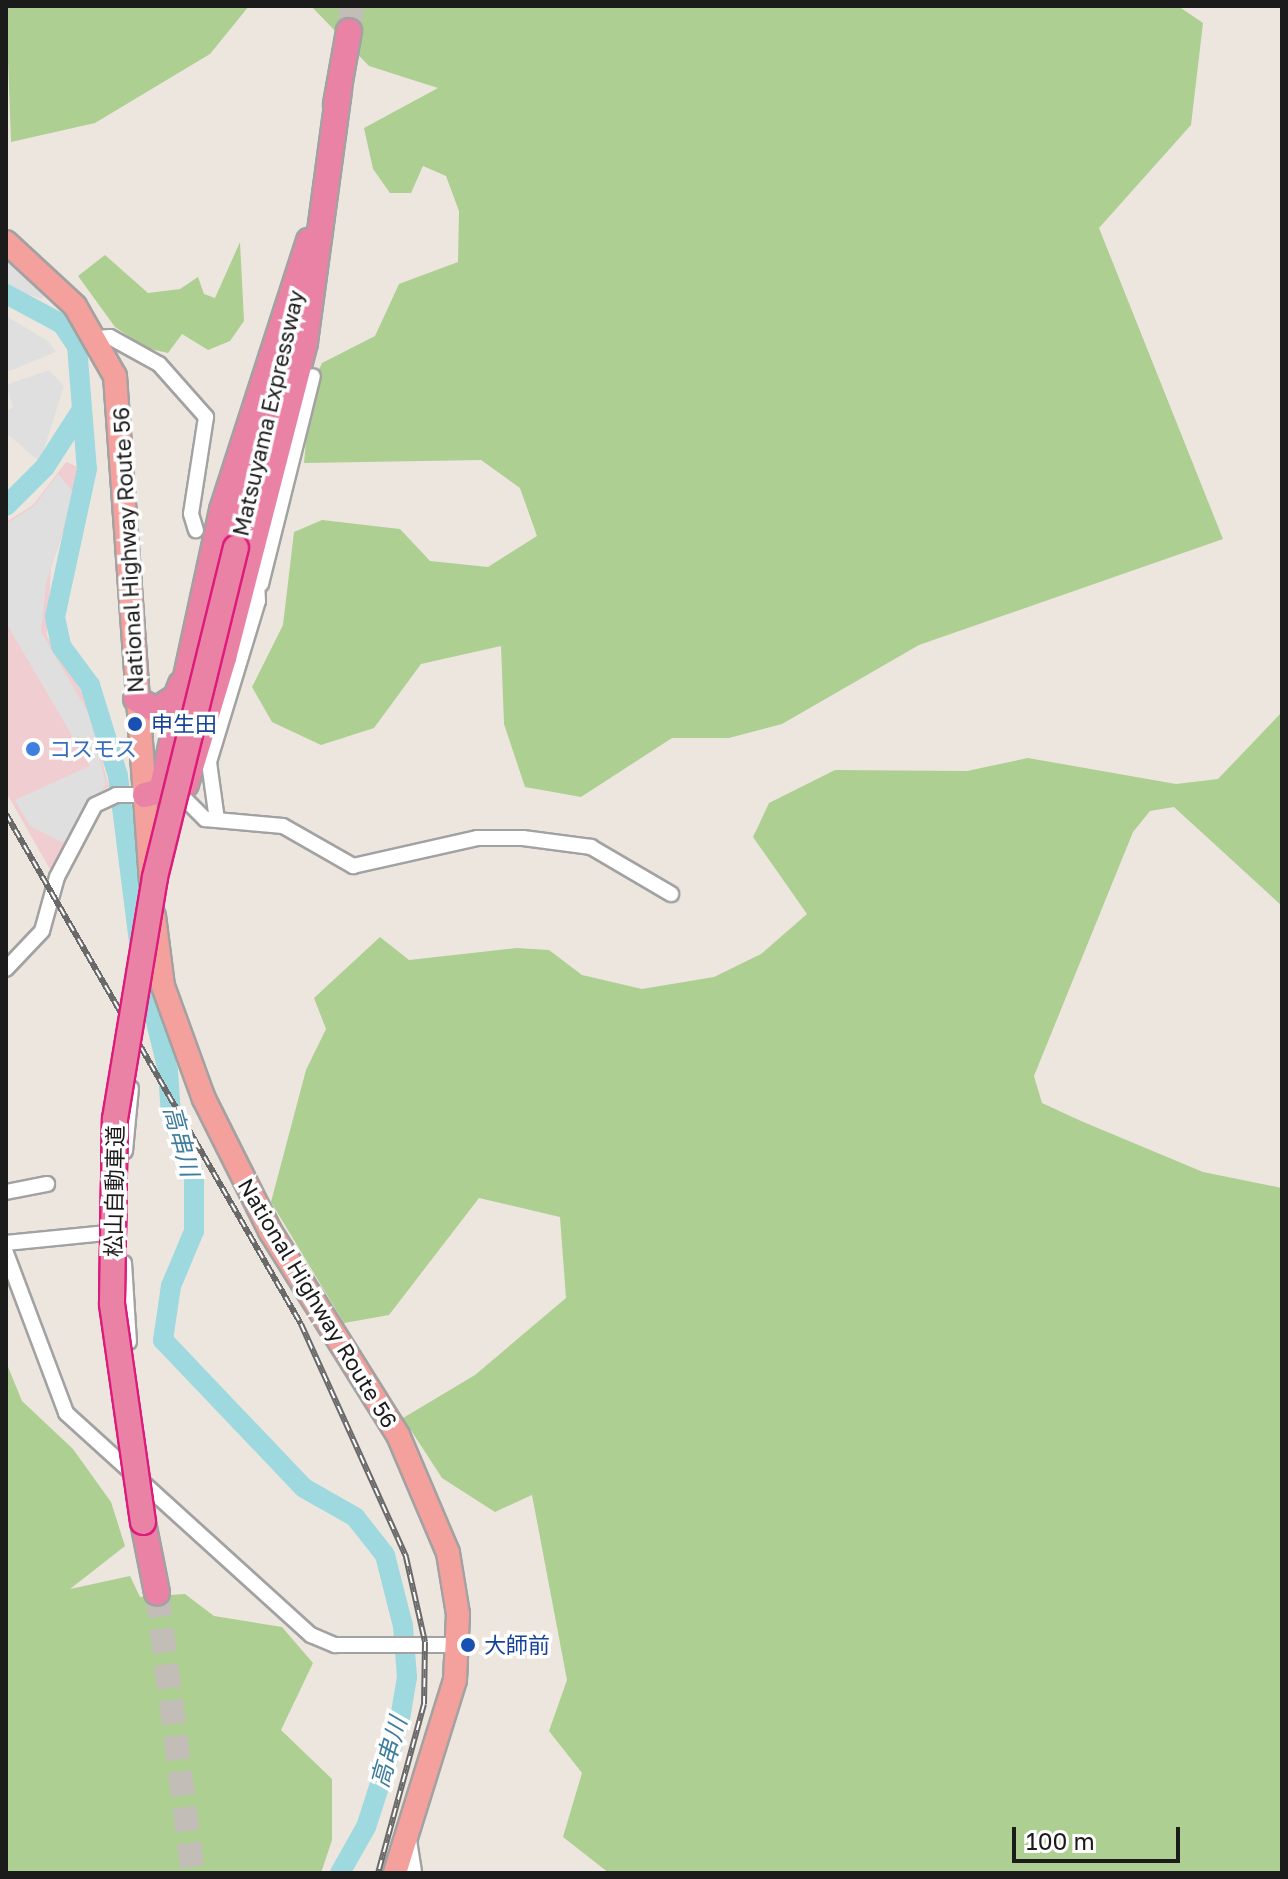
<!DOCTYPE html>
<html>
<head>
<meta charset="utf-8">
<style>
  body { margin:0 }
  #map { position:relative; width:1288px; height:1879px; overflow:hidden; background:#ede6df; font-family:"Golos Text","Noto Sans JP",sans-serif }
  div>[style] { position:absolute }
  .commercial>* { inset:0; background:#f0cdd1 }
  .forest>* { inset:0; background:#adcf91 }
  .parking>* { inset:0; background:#dfdfdf }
  .river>* { height:20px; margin:-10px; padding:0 10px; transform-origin:10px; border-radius:10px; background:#9dd9de }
  .motorway-tunnel>* { height:24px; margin-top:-12px; transform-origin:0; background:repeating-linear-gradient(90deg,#c3bdb8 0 24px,transparent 0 36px) }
  .roads { filter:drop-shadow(2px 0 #a2a2a2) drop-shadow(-2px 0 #a2a2a2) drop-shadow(0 2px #a2a2a2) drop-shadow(0 -2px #a2a2a2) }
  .minor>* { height:14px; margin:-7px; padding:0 7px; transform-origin:7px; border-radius:7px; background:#fff }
  .trunk>* { height:22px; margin:-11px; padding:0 11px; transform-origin:11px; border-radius:11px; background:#f4a09c }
  .motorway>* { height:24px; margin:-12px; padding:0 12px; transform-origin:12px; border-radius:12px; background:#ea82a5 }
  .rail>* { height:6px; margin-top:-3px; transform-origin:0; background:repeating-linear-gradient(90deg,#fff 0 9px,#696969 0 18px); box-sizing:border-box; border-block:2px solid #696969 }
  .bridges { filter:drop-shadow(2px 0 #dd1b7c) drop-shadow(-2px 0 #dd1b7c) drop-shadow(0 2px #dd1b7c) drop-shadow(0 -2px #dd1b7c) }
  .motorway-bridge>* { height:24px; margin:-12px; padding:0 12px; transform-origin:12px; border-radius:12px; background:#ea82a5 }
  .dots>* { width:22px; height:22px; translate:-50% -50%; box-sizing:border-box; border:4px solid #fff; border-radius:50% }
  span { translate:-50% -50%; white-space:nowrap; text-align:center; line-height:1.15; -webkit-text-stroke:7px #fff; paint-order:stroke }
  .street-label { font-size:22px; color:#1b1b1b }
  .transit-label { font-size:22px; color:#164399 }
  .left { translate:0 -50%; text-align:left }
  .shop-label { font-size:22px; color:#366cbe }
  .water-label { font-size:24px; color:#3f7d9e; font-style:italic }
  .frame { position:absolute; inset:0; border:8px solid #1b1b1b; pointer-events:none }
  .scale { position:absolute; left:1012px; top:1827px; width:168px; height:36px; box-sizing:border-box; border:4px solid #1b1b1b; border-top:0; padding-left:10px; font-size:24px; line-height:28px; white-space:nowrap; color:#1b1b1b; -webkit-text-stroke:6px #fff; paint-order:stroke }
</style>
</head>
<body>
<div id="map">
  <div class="commercial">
    <i style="clip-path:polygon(66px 462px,78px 467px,76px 493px,51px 568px,47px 636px,86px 699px,109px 787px,94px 794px,52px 873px,6px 792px,6px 522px,33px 505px)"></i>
  </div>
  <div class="forest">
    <i style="clip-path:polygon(6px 6px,249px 6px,210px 54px,95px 123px,11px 142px)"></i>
    <i style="clip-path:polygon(311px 6px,1178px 6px,1203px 23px,1191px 125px,1099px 228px,1223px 539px,919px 645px,782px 724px,729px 738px,672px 738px,581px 797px,525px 787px,504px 724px,501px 646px,421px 664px,374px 728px,321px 745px,272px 722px,252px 687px,283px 625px,294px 532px,322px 520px,400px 529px,430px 561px,488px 567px,537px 536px,520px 488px,481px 460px,304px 463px,311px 387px,322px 363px,375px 336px,399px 284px,458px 262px,459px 211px,446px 176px,423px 166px,411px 193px,390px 193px,373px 169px,364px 128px,438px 88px,369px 66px)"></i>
    <i style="clip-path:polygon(240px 242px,244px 321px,230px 341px,208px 350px,182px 334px,168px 353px,146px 348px,115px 327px,78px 276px,105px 255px,148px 293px,180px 289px,198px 277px,204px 294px,215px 298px)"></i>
    <i style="clip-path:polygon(1282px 712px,1282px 906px,1174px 807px,1150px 811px,1133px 832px,1034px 1076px,1042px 1103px,1081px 1121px,1203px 1172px,1282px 1188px,1282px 1873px,609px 1873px,563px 1837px,582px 1773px,549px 1731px,567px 1680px,532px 1495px,495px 1512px,442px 1478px,403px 1418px,475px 1375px,566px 1298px,560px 1217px,479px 1198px,389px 1315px,344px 1323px,271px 1202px,306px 1070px,326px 1029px,314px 998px,380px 937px,409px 960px,517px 948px,549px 950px,582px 975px,642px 989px,714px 977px,761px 954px,807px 914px,753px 837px,769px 803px,835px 770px,967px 771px,1028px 758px,1176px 784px,1218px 779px)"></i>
    <i style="clip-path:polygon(6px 1362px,22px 1401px,73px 1449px,111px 1502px,125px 1546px,70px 1589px,130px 1576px,140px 1597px,185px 1594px,214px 1616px,282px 1627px,313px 1663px,281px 1730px,332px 1779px,332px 1840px,321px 1873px,6px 1873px)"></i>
  </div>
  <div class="parking">
    <i style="clip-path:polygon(6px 259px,47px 294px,41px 299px,6px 286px)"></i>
    <i style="clip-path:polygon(6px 316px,48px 341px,56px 352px,7px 372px)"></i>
    <i style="clip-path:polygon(49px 370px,64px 386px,40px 462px,6px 433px,6px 411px,13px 407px,6px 385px)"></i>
    <i style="clip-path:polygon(58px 474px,74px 493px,46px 584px,41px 632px,89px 714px,106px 784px,64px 843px,30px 826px,15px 800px,90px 766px,6px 623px,6px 524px,34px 506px)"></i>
  </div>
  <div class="river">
    <i style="left:6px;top:294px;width:64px;rotate:28.2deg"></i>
    <i style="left:62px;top:324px;width:27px;rotate:56deg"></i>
    <i style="left:77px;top:346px;width:123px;rotate:85.4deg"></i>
    <i style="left:87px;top:469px;width:151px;rotate:102.2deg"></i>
    <i style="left:55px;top:617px;width:30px;rotate:78deg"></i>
    <i style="left:61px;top:646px;width:49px;rotate:53.4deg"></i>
    <i style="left:90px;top:685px;width:95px;rotate:72.9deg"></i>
    <i style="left:118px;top:776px;width:191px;rotate:82.8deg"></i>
    <i style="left:142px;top:965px;width:109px;rotate:76.2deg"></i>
    <i style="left:168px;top:1071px;width:44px;rotate:86.1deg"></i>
    <i style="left:171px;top:1115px;width:63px;rotate:68.7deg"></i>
    <i style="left:194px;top:1174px;width:57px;rotate:90deg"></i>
    <i style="left:194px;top:1231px;width:60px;rotate:112.7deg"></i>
    <i style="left:171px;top:1286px;width:55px;rotate:98.4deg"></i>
    <i style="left:163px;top:1340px;width:204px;rotate:46.4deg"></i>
    <i style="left:304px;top:1488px;width:59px;rotate:29.6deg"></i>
    <i style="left:355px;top:1517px;width:48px;rotate:51.7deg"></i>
    <i style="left:385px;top:1555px;width:73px;rotate:75.8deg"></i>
    <i style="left:403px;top:1626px;width:51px;rotate:85.5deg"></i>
    <i style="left:407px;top:1677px;width:49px;rotate:99.5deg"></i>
    <i style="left:399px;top:1725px;width:107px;rotate:107.9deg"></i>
    <i style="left:366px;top:1827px;width:53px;rotate:119.5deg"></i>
    <i style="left:6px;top:506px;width:55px;rotate:-45deg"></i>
    <i style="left:45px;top:467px;width:67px;rotate:-57.3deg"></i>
  </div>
  <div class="motorway-tunnel">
    <i style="left:349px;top:31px;width:25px;rotate:-83deg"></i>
    <i style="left:157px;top:1593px;width:282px;rotate:82.7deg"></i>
  </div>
  <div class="roads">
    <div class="minor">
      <i style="left:97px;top:338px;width:13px;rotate:-4deg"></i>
      <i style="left:110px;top:337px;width:56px;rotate:28.9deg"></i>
      <i style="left:159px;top:364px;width:71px;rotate:48.4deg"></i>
      <i style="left:206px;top:417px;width:98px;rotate:98.8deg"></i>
      <i style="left:191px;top:514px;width:17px;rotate:73deg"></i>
      <i style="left:261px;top:584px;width:214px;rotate:-76deg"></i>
      <i style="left:172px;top:786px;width:47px;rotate:45deg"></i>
      <i style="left:205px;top:819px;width:78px;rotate:5.1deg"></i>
      <i style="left:283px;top:826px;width:81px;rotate:29.7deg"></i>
      <i style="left:353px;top:866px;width:127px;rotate:-12.7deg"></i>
      <i style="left:477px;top:838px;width:46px"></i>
      <i style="left:523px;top:838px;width:69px;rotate:7.5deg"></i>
      <i style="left:591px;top:847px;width:93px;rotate:30.4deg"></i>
      <i style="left:217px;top:820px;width:59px;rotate:-97.9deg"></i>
      <i style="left:209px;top:762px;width:168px;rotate:-73.1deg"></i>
      <i style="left:258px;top:601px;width:21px;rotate:-93deg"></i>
      <i style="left:6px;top:969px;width:52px;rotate:-46.5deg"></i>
      <i style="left:42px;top:931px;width:56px;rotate:-74.5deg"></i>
      <i style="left:57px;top:877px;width:81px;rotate:-62.2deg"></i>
      <i style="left:95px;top:805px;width:23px;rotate:-25deg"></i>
      <i style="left:116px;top:795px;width:29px"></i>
      <i style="left:125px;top:1151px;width:63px;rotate:-84.6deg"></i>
      <i style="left:6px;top:1192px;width:42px;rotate:-11deg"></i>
      <i style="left:6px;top:1243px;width:112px;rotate:-5.7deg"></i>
      <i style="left:6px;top:1253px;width:171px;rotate:69.4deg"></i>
      <i style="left:66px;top:1413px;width:331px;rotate:42.2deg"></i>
      <i style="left:311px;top:1635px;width:26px;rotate:23deg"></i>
      <i style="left:335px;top:1645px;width:124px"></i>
      <i style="left:124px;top:1263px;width:79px;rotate:86.4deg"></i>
      <i style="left:408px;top:1834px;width:39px;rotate:81deg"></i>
    </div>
    <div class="trunk">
      <i style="left:6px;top:242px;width:94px;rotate:42.8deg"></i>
      <i style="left:75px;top:306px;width:81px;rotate:60.3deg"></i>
      <i style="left:115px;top:376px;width:507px;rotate:85.93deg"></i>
      <i style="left:154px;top:916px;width:71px;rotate:82.7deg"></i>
      <i style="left:163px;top:986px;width:120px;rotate:70.1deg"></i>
      <i style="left:204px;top:1099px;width:148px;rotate:63.4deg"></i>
      <i style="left:270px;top:1231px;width:241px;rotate:57.9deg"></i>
      <i style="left:398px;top:1435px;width:128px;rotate:67deg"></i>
      <i style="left:448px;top:1553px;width:62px;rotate:80.7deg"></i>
      <i style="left:458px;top:1614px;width:66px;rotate:92.6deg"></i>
      <i style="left:455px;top:1680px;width:202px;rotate:107.3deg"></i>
    </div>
    <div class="motorway">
      <i style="left:336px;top:104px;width:74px;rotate:-79.9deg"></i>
      <i style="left:236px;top:548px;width:151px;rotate:-76.6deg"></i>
      <i style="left:136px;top:699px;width:23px;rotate:29deg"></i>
      <i style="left:156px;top:710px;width:24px;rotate:-33deg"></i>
      <i style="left:176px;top:697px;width:14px;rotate:-69deg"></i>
      <i style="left:163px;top:783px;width:279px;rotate:-77.8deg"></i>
      <i style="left:222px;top:510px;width:283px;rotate:-72.1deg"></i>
      <i style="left:145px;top:795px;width:42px;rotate:-15deg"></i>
      <i style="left:186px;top:784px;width:132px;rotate:-73.2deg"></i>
      <i style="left:224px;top:658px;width:326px;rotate:-75.6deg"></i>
      <i style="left:305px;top:342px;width:254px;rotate:-82.3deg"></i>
      <i style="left:143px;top:1522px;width:72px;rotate:78.8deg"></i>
    </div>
  </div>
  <div class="rail">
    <i style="left:6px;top:814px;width:589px;rotate:59.95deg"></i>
    <i style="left:301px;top:1324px;width:256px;rotate:65.7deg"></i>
    <i style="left:406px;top:1557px;width:87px;rotate:77.4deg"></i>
    <i style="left:425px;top:1642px;width:62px;rotate:90.9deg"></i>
    <i style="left:424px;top:1704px;width:175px;rotate:105.2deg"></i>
  </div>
  <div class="bridges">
    <div class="motorway-bridge">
      <i style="left:143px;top:1522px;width:221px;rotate:-98.1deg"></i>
      <i style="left:112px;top:1303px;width:184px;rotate:-89.1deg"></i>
      <i style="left:115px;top:1119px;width:245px;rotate:-80.6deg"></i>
      <i style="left:155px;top:877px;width:339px;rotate:-76.2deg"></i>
    </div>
  </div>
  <div class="dots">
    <i style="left:135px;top:724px;background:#1a4fb4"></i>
    <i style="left:33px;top:749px;background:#3f7fe0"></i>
    <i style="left:468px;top:1645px;background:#1a4fb4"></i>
  </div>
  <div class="street-label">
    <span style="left:268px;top:413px;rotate:-77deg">Matsuyama Expressway</span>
    <span style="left:128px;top:550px;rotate:-93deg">National Highway Route 56</span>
    <span style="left:114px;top:1191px;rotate:-89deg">松山自動車道</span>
    <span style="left:318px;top:1303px;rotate:59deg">National Highway Route 56</span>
  </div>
  <div class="transit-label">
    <span class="left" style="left:151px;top:724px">申生田</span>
    <span class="left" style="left:484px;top:1645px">大師前</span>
  </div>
  <div class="shop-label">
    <span class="left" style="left:49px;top:749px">コスモス</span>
  </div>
  <div class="water-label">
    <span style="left:182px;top:1141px;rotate:75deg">高串川</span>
    <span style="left:388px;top:1752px;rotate:-74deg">高串川</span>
  </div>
  <div class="frame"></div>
  <div class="scale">100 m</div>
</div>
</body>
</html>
